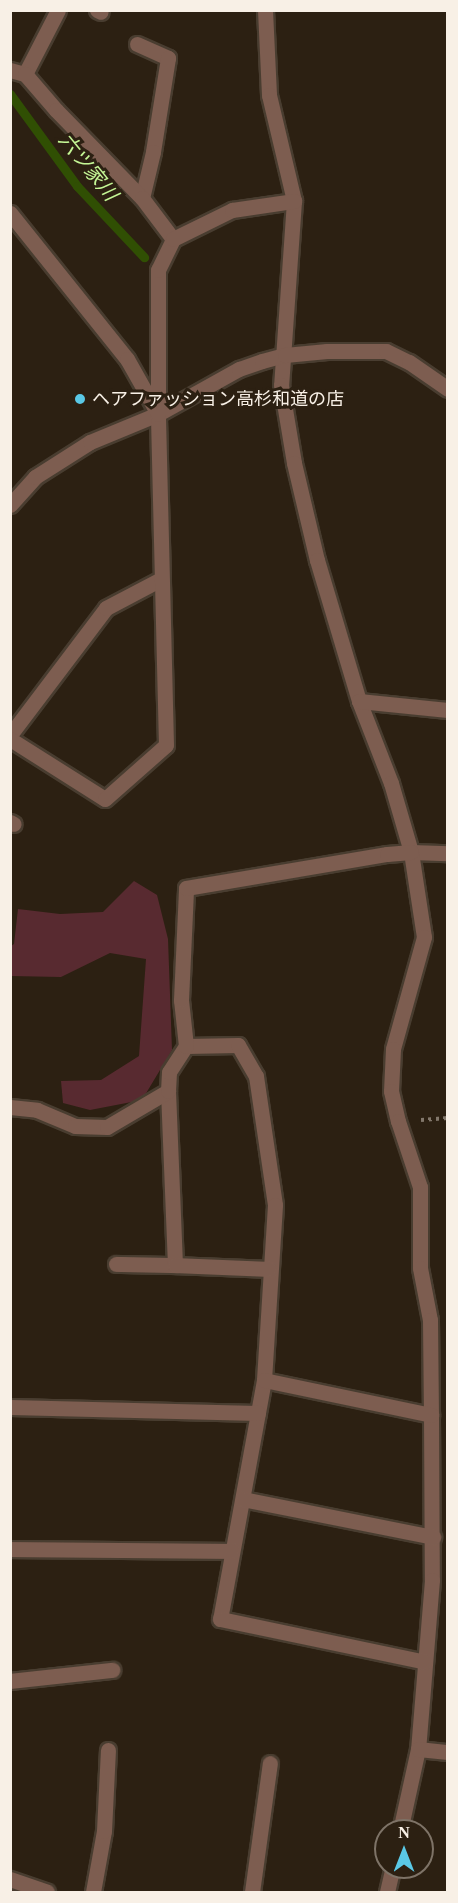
<!DOCTYPE html>
<html>
<head>
<meta charset="utf-8">
<style>
  body { margin:0 }
  #map { position:relative; width:458px; height:1903px; overflow:hidden; background:#2c2012; font-family:"Times New Roman","Noto Sans JP",serif }
  div>[style] { position:absolute }
  .green>* { inset:0; background:#582a30 }
  .stream>* { height:9px; margin:-4.5px; padding:0 4.5px; transform-origin:4.5px; border-radius:4.5px; background:#304f03 }
  .path>* { height:4px; margin-top:-2px; transform-origin:0; background:repeating-linear-gradient(90deg,#82776b 0 3px,transparent 0 7.5px) }
  .roads { filter:drop-shadow(2px 0 #493d30) drop-shadow(-2px 0 #493d30) drop-shadow(0 2px #493d30) drop-shadow(0 -2px #493d30) }
  .lane>* { height:15px; margin:-7.5px; padding:0 7.5px; transform-origin:7.5px; border-radius:7.5px; background:#7d5d50 }
  .street>* { height:15px; margin:-7.5px; padding:0 7.5px; transform-origin:7.5px; border-radius:7.5px; background:#7d5d50 }
  .dots>* { width:16px; height:16px; translate:-50% -50%; box-sizing:border-box; border:3px solid #2c2012; border-radius:50% }
  span { translate:-50% -50%; white-space:nowrap; text-align:center; line-height:1.15; -webkit-text-stroke:6px #2c2012; paint-order:stroke }
  .poi-label { font-size:18px; color:#f8f0e6 }
  .left { translate:0 -50%; text-align:left }
  .water-label { font-size:20px; color:#c5f796; font-style:italic }
  .frame { position:absolute; inset:0; border:12px solid #f8f0e6; pointer-events:none }
  .north { position:absolute; left:374px; top:1819px; width:60px; height:60px; box-sizing:border-box; background:#2c2012; border:2px solid #7e7367; border-radius:50%; rotate:0deg; font-size:16px; font-weight:700; line-height:24px; text-align:center; color:#f8f0e6 }
  .north::after { content:''; display:block; margin:auto; width:21px; height:27px; background:#5ac8e6; clip-path:polygon(50% 0,100% 100%,50% 72%,0 100%) }
</style>
</head>
<body>
<div id="map">
  <div class="green">
    <i style="clip-path:polygon(134px 881px,157px 895px,168px 939px,172px 1050px,142px 1100px,90px 1110px,63px 1103px,61px 1081px,101px 1080px,139px 1056px,146px 959px,110px 953px,61px 977px,11px 976px,11px 946px,14px 944px,18px 909px,60px 914px,103px 912px)"></i>
  </div>
  <div class="stream">
    <i style="left:10px;top:94px;width:114px;rotate:53.9deg"></i>
    <i style="left:77px;top:186px;width:98px;rotate:46.7deg"></i>
  </div>
  <div class="path">
    <i style="left:421px;top:1120px;width:27px;rotate:-4deg"></i>
  </div>
  <div class="roads">
    <div class="lane">
      <i style="left:97px;top:10px;width:4px;rotate:27deg"></i>
      <i style="left:137px;top:44px;width:34px;rotate:24deg"></i>
      <i style="left:168px;top:58px;width:95px;rotate:99.1deg"></i>
      <i style="left:153px;top:152px;width:47px;rotate:103.4deg"></i>
      <i style="left:25px;top:74px;width:72px;rotate:-62.7deg"></i>
      <i style="left:10px;top:822px;width:4px;rotate:27deg"></i>
      <i style="left:411px;top:852px;width:37px;rotate:2deg"></i>
      <i style="left:116px;top:1264px;width:59px;rotate:1deg"></i>
      <i style="left:10px;top:1681px;width:103px;rotate:-6.2deg"></i>
      <i style="left:93px;top:1892px;width:62px;rotate:-79.8deg"></i>
      <i style="left:104px;top:1831px;width:81px;rotate:-87.2deg"></i>
      <i style="left:252px;top:1892px;width:130px;rotate:-82.1deg"></i>
    </div>
    <div class="street">
      <i style="left:265px;top:10px;width:85px;rotate:87.3deg"></i>
      <i style="left:269px;top:95px;width:109px;rotate:76.7deg"></i>
      <i style="left:294px;top:201px;width:184px;rotate:94deg"></i>
      <i style="left:281px;top:385px;width:79px;rotate:80.5deg"></i>
      <i style="left:294px;top:463px;width:100px;rotate:76.7deg"></i>
      <i style="left:317px;top:560px;width:147px;rotate:73.4deg"></i>
      <i style="left:359px;top:701px;width:88px;rotate:68.7deg"></i>
      <i style="left:391px;top:783px;width:72px;rotate:73.8deg"></i>
      <i style="left:411px;top:852px;width:86px;rotate:81.3deg"></i>
      <i style="left:424px;top:937px;width:116px;rotate:105.5deg"></i>
      <i style="left:393px;top:1049px;width:42px;rotate:92.7deg"></i>
      <i style="left:391px;top:1091px;width:31px;rotate:77deg"></i>
      <i style="left:398px;top:1121px;width:70px;rotate:71.6deg"></i>
      <i style="left:420px;top:1187px;width:81px;rotate:90deg"></i>
      <i style="left:420px;top:1268px;width:53px;rotate:79.1deg"></i>
      <i style="left:430px;top:1320px;width:95px;rotate:89.4deg"></i>
      <i style="left:431px;top:1415px;width:165px;rotate:89.7deg"></i>
      <i style="left:432px;top:1580px;width:170px;rotate:94.7deg"></i>
      <i style="left:418px;top:1749px;width:84px;rotate:102.4deg"></i>
      <i style="left:10px;top:70px;width:16px;rotate:15deg"></i>
      <i style="left:25px;top:74px;width:48px;rotate:49.3deg"></i>
      <i style="left:56px;top:110px;width:123px;rotate:45.7deg"></i>
      <i style="left:142px;top:198px;width:51px;rotate:52.9deg"></i>
      <i style="left:10px;top:213px;width:187px;rotate:51.3deg"></i>
      <i style="left:127px;top:359px;width:63px;rotate:60.6deg"></i>
      <i style="left:10px;top:505px;width:38px;rotate:-48deg"></i>
      <i style="left:35px;top:477px;width:65px;rotate:-32.5deg"></i>
      <i style="left:90px;top:442px;width:74px;rotate:-22.4deg"></i>
      <i style="left:158px;top:414px;width:93px;rotate:-29.1deg"></i>
      <i style="left:239px;top:369px;width:24px;rotate:-19deg"></i>
      <i style="left:262px;top:361px;width:24px;rotate:-15deg"></i>
      <i style="left:285px;top:355px;width:42px;rotate:-5.4deg"></i>
      <i style="left:327px;top:351px;width:59px"></i>
      <i style="left:386px;top:351px;width:25px;rotate:26deg"></i>
      <i style="left:409px;top:362px;width:47px;rotate:34.7deg"></i>
      <i style="left:359px;top:701px;width:89px;rotate:5.8deg"></i>
      <i style="left:10px;top:735px;width:159px;rotate:-52.9deg"></i>
      <i style="left:106px;top:608px;width:62px;rotate:-27.8deg"></i>
      <i style="left:10px;top:739px;width:112px;rotate:32.3deg"></i>
      <i style="left:105px;top:799px;width:81px;rotate:-41.5deg"></i>
      <i style="left:166px;top:745px;width:331px;rotate:-91.4deg"></i>
      <i style="left:158px;top:414px;width:144px;rotate:-90deg"></i>
      <i style="left:158px;top:270px;width:34px;rotate:-64deg"></i>
      <i style="left:173px;top:239px;width:66px;rotate:-26.2deg"></i>
      <i style="left:232px;top:210px;width:63px;rotate:-8.3deg"></i>
      <i style="left:186px;top:1046px;width:52px;rotate:-1.1deg"></i>
      <i style="left:238px;top:1045px;width:36px;rotate:60deg"></i>
      <i style="left:256px;top:1076px;width:130px;rotate:81.6deg"></i>
      <i style="left:275px;top:1205px;width:175px;rotate:93.6deg"></i>
      <i style="left:264px;top:1380px;width:243px;rotate:100.4deg"></i>
      <i style="left:220px;top:1619px;width:209px;rotate:11.8deg"></i>
      <i style="left:168px;top:1091px;width:174px;rotate:87.7deg"></i>
      <i style="left:175px;top:1265px;width:94px;rotate:2.4deg"></i>
      <i style="left:10px;top:1107px;width:27px;rotate:6deg"></i>
      <i style="left:37px;top:1110px;width:41px;rotate:22.8deg"></i>
      <i style="left:75px;top:1126px;width:32px;rotate:2deg"></i>
      <i style="left:107px;top:1127px;width:71px;rotate:-30.5deg"></i>
      <i style="left:168px;top:1091px;width:19px;rotate:-87deg"></i>
      <i style="left:169px;top:1072px;width:31px;rotate:-57deg"></i>
      <i style="left:186px;top:1046px;width:46px;rotate:-96.2deg"></i>
      <i style="left:181px;top:1000px;width:112px;rotate:-87.4deg"></i>
      <i style="left:186px;top:888px;width:204px;rotate:-9.6deg"></i>
      <i style="left:387px;top:854px;width:24px;rotate:-5deg"></i>
      <i style="left:264px;top:1380px;width:171px;rotate:11.8deg"></i>
      <i style="left:10px;top:1407px;width:248px;rotate:1.4deg"></i>
      <i style="left:243px;top:1499px;width:194px;rotate:11.3deg"></i>
      <i style="left:10px;top:1549px;width:221px;rotate:0.5deg"></i>
      <i style="left:418px;top:1749px;width:30px;rotate:6deg"></i>
      <i style="left:10px;top:1879px;width:39px;rotate:19deg"></i>
      <i style="left:387px;top:1892px;width:26px;rotate:-77deg"></i>
    </div>
  </div>
  <div class="dots">
    <i style="left:80px;top:399px;background:#5ac8e6"></i>
  </div>
  <div class="poi-label">
    <span class="left" style="left:92px;top:399px">ヘアファッション高杉和道の店</span>
  </div>
  <div class="water-label">
    <span style="left:88px;top:167px;rotate:51deg">六ツ家川</span>
  </div>
  <div class="frame"></div>
  <div class="north">N</div>
</div>
</body>
</html>
